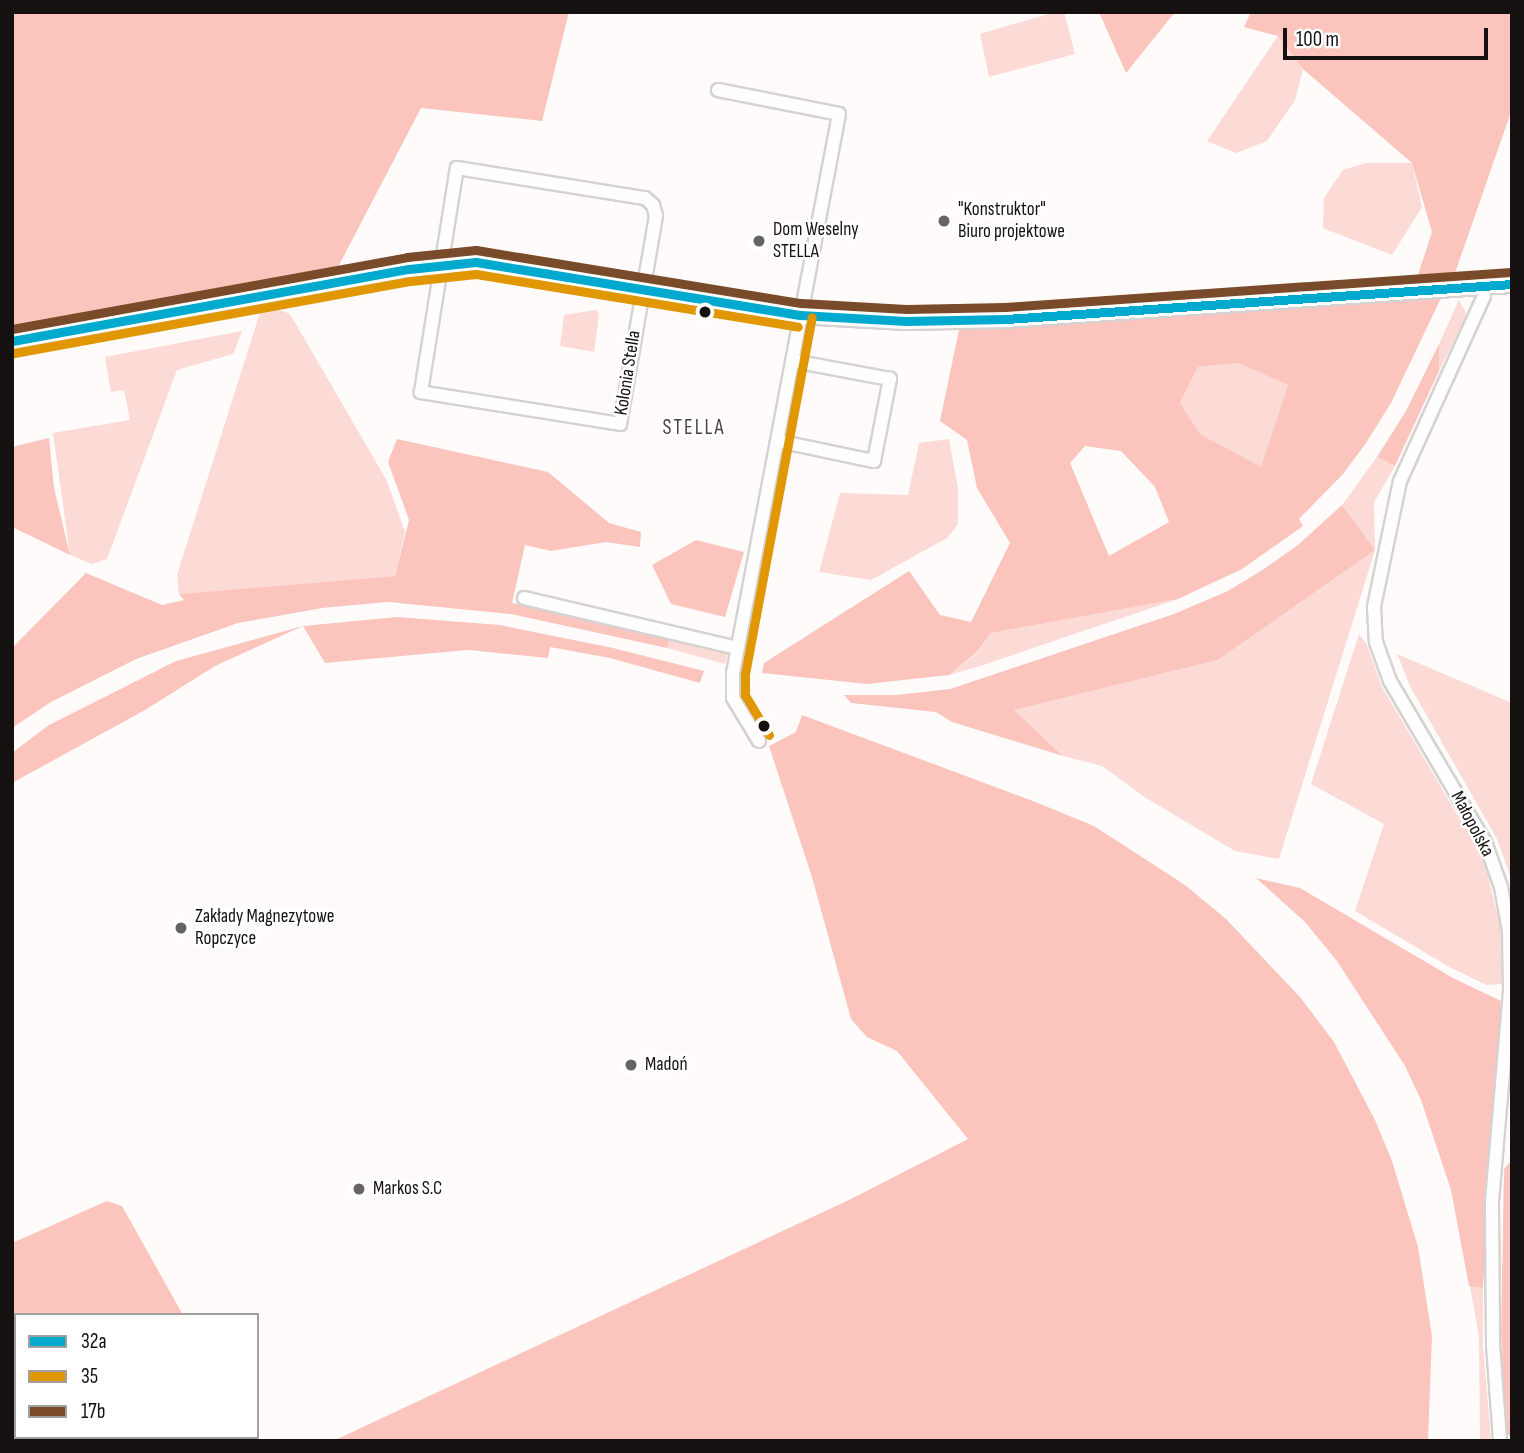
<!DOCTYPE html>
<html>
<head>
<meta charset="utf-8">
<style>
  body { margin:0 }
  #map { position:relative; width:1524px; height:1453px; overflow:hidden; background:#fefbfa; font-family:"Sofia Sans Condensed",sans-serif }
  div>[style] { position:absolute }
  .green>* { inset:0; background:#fcdad5 }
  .forest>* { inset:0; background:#fbc5bd }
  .roads { filter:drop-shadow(2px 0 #d5d2d1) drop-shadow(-2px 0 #d5d2d1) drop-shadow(0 2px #d5d2d1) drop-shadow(0 -2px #d5d2d1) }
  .minor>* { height:12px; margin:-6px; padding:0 6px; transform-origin:6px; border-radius:6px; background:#fffefe }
  .tertiary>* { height:16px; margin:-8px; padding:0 8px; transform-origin:8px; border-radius:8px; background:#fffefe }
  .bus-1>* { height:9px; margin:-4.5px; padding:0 4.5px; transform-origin:4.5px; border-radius:4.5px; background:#00a9ce }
  .bus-2>* { height:9px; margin:-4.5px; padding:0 4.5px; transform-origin:4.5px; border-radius:4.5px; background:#e09702 }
  .bus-3>* { height:9px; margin:-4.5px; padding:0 4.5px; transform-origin:4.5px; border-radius:4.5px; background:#7a4b2a }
  .dots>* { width:19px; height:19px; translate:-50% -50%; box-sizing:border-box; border:4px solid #fff; border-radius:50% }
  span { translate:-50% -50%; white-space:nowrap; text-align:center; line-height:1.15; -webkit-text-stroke:5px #fff; paint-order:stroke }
  .poi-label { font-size:19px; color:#151110 }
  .left { translate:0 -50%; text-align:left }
  .street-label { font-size:19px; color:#151110 }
  .neighbourhood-label { font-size:21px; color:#4c4241; letter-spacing:2px }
  .frame { position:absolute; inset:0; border:14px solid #151110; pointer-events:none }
  .legend { position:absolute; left:14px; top:1313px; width:245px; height:126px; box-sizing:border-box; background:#fff; border:2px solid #a1a09f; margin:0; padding:9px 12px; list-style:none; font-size:21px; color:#151110 }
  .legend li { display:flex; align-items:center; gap:14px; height:35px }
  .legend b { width:35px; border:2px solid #a1a09f }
  .scale { position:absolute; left:1283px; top:28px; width:205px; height:32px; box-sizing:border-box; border:4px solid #151110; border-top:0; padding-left:9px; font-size:21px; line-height:24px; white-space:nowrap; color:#151110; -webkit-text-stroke:5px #fff; paint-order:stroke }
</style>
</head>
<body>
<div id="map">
  <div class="green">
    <i style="clip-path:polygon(1055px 12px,1064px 12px,1075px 54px,989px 77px,980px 34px)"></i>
    <i style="clip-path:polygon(1278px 36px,1303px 69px,1295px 100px,1267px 141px,1236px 153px,1207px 141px)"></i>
    <i style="clip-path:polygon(1366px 163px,1412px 163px,1422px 207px,1392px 255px,1323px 228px,1324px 198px,1343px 170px)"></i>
    <i style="clip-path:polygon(1459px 300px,1467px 315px,1439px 371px,1439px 344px)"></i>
    <i style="clip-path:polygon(263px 303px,290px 314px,387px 481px,405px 532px,395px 576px,179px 594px,177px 575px)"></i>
    <i style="clip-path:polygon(596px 310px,599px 314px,594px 352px,560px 346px,564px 315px)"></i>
    <i style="clip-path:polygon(242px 331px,233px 354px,177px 370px,107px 559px,92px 564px,70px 555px,53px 433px,130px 420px,124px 390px,111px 392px,105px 357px)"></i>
    <i style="clip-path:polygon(1238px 363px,1288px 385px,1261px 468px,1200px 434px,1180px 403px,1198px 367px)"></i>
    <i style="clip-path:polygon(949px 439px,958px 488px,958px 524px,947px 538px,871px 580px,819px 572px,840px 493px,908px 495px,919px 443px)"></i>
    <i style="clip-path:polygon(1377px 457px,1395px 466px,1374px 502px,1375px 550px,1279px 859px,1235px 851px,1146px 798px,1102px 766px,1063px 756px,1013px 710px,1218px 660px,1374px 550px,1342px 505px)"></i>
    <i style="clip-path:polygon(1178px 599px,980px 666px,949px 675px,978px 652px,991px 633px)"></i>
    <i style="clip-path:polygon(1359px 634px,1367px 645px,1382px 687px,1484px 860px,1501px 929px,1502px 984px,1487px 985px,1451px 968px,1355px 911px,1384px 824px,1311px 784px)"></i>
    <i style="clip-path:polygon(670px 638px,728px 652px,725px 664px,667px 648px)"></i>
    <i style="clip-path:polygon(1397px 654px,1512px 703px,1512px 881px,1497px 839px,1411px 688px)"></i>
    <i style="clip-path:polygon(1470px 1286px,1483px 1288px,1483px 1347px,1491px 1441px,1480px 1441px,1479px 1337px)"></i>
  </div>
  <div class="forest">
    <i style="clip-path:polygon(12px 12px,569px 12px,542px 121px,421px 108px,337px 269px,12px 326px)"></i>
    <i style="clip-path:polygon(1099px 12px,1175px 12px,1126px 73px)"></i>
    <i style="clip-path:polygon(1251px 12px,1512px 12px,1512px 109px,1454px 276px,1417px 278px,1432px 232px,1412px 163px,1303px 69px,1278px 36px,1244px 27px)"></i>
    <i style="clip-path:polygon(evenodd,1442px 296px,1391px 403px,1366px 443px,1343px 474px,1299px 519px,1303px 526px,1242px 569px,1178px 599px,991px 633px,978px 651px,949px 675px,867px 684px,762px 673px,764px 663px,909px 571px,940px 615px,971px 622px,1010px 543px,977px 488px,967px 440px,940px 421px,959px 330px,1442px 296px,1238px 363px,1288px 385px,1261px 467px,1200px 434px,1180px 403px,1198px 367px,1238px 363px,1442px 296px,1085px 446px,1121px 451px,1155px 487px,1169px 522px,1109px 556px,1070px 463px,1085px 446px)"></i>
    <i style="clip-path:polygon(1439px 344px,1439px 371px,1395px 466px,1377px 457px,1406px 411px)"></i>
    <i style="clip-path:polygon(49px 438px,54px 488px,70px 555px,12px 527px,12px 447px)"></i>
    <i style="clip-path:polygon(397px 439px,548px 472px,609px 523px,641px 532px,640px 547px,606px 542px,551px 551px,525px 545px,512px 603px,670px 638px,667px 648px,511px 614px,388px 602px,322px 608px,238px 623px,136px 659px,51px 702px,12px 728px,12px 648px,86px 573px,162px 605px,184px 600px,179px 594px,395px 576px,409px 520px,388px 462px)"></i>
    <i style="clip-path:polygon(1342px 505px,1375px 550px,1218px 660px,1014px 710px,1063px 756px,952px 722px,936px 712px,851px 703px,844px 695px,896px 695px,950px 689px,1174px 614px,1228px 591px,1264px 569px,1298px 545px)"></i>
    <i style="clip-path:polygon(696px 540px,744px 552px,725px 617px,671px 604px,652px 565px)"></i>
    <i style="clip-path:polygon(397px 617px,500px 625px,613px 648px,704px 671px,700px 683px,610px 658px,550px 647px,548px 658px,468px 650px,325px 663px,303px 626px,215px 666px,145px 710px,12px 783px,12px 753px,49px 725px,176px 661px,303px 626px)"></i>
    <i style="clip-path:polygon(802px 715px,1033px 801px,1094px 826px,1185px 885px,1226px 919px,1300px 997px,1334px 1042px,1375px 1120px,1392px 1161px,1418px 1247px,1432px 1336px,1428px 1441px,333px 1441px,851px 1199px,968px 1139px,897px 1051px,867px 1037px,851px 1019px,812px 877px,769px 746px,796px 732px)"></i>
    <i style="clip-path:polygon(1256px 878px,1300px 888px,1453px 978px,1501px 1001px,1483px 1288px,1469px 1286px,1451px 1190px,1421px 1100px,1405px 1066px,1337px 961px,1305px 922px)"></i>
    <i style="clip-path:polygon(1512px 1160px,1512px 1432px,1505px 1440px,1501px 1333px,1504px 1169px)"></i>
    <i style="clip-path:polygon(107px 1201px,122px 1206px,183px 1315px,16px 1315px,16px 1437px,251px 1437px,253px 1441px,12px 1441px,12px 1243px)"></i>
  </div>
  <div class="roads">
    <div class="minor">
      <i style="left:718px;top:90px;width:123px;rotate:11.2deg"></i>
      <i style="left:839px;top:114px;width:569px;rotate:100.74deg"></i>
      <i style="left:733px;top:673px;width:25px;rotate:90deg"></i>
      <i style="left:733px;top:698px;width:50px;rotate:58.8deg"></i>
      <i style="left:457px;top:168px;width:190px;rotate:9.1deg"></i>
      <i style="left:645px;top:198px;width:11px;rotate:41deg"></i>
      <i style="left:653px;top:205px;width:11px;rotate:75deg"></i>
      <i style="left:656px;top:216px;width:211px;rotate:99.8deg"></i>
      <i style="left:620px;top:424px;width:202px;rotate:-170.9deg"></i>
      <i style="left:421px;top:392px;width:227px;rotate:-80.9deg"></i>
      <i style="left:1483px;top:286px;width:10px;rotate:84deg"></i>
      <i style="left:1484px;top:296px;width:203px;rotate:114.4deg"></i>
      <i style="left:1400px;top:481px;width:129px;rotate:101.7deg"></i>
      <i style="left:1374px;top:607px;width:35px;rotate:87deg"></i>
      <i style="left:1376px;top:642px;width:41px;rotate:70.3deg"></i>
      <i style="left:1390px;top:681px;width:187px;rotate:59.5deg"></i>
      <i style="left:1485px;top:842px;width:48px;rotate:70.4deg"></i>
      <i style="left:1501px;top:887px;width:45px;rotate:79.7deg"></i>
      <i style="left:1509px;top:931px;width:60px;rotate:89deg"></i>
      <i style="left:1510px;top:991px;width:211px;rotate:94.9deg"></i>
      <i style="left:1492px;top:1201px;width:144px;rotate:89.6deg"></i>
      <i style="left:1493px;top:1345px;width:96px;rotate:85.8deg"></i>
      <i style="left:778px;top:441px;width:98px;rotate:11.8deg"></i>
      <i style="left:874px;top:461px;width:84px;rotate:-79deg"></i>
      <i style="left:890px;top:379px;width:99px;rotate:-169.5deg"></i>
      <i style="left:524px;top:598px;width:219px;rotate:13.2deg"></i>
    </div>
    <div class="tertiary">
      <i style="left:12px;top:341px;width:403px;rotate:-10.3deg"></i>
      <i style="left:409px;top:269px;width:67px;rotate:-6deg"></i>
      <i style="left:476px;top:262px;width:328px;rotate:9.3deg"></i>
      <i style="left:800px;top:315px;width:106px;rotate:3.2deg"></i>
      <i style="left:906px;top:321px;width:100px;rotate:-1.1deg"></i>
      <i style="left:1006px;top:319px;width:507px;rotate:-3.96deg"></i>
    </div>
  </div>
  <div class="bus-1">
    <i style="left:12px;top:341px;width:403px;rotate:-10.3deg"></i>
    <i style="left:409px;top:269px;width:67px;rotate:-6deg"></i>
    <i style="left:476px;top:262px;width:328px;rotate:9.3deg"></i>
    <i style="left:800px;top:315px;width:106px;rotate:3.2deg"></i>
    <i style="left:906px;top:321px;width:100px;rotate:-1.1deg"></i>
    <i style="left:1006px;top:319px;width:507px;rotate:-3.96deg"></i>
  </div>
  <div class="bus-2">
    <i style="left:14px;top:353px;width:403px;rotate:-10.3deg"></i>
    <i style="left:411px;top:281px;width:65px;rotate:-6.1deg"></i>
    <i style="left:476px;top:274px;width:326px;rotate:9.3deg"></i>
    <i style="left:769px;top:735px;width:47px;rotate:-121deg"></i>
    <i style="left:745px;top:695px;width:21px;rotate:-90deg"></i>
    <i style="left:745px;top:674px;width:363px;rotate:-79.4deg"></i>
  </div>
  <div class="bus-3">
    <i style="left:12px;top:329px;width:402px;rotate:-10.3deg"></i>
    <i style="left:407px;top:257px;width:69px;rotate:-5.8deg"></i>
    <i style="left:476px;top:250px;width:329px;rotate:9.3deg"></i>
    <i style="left:801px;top:303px;width:105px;rotate:3.3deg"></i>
    <i style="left:906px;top:309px;width:99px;rotate:-1.2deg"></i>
    <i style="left:1005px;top:307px;width:507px;rotate:-3.96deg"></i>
  </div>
  <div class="dots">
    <i style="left:944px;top:221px;background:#676362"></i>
    <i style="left:759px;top:241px;background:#676362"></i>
    <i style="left:705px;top:312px;background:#151110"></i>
    <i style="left:764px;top:726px;background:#151110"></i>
    <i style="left:181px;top:928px;background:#676362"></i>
    <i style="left:631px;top:1065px;background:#676362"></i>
    <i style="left:359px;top:1189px;background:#676362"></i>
  </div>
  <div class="poi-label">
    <span class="left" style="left:958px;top:221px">"Konstruktor"<br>Biuro projektowe</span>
    <span class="left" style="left:773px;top:241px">Dom Weselny<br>STELLA</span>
    <span class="left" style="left:195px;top:928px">Zakłady Magnezytowe<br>Ropczyce</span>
    <span class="left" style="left:645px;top:1065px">Madoń</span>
    <span class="left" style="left:373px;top:1189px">Markos S.C</span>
  </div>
  <div class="street-label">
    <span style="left:628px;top:373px;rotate:-81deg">Kolonia Stella</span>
    <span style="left:1472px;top:824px;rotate:62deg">Małopolska</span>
  </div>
  <div class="neighbourhood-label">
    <span style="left:694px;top:428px">STELLA</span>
  </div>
  <div class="frame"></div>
  <ul class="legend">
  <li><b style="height:9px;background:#00a9ce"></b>32a</li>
  <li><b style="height:9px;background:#e09702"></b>35</li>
  <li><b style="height:9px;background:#7a4b2a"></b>17b</li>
  </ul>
  <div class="scale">100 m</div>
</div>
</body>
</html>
